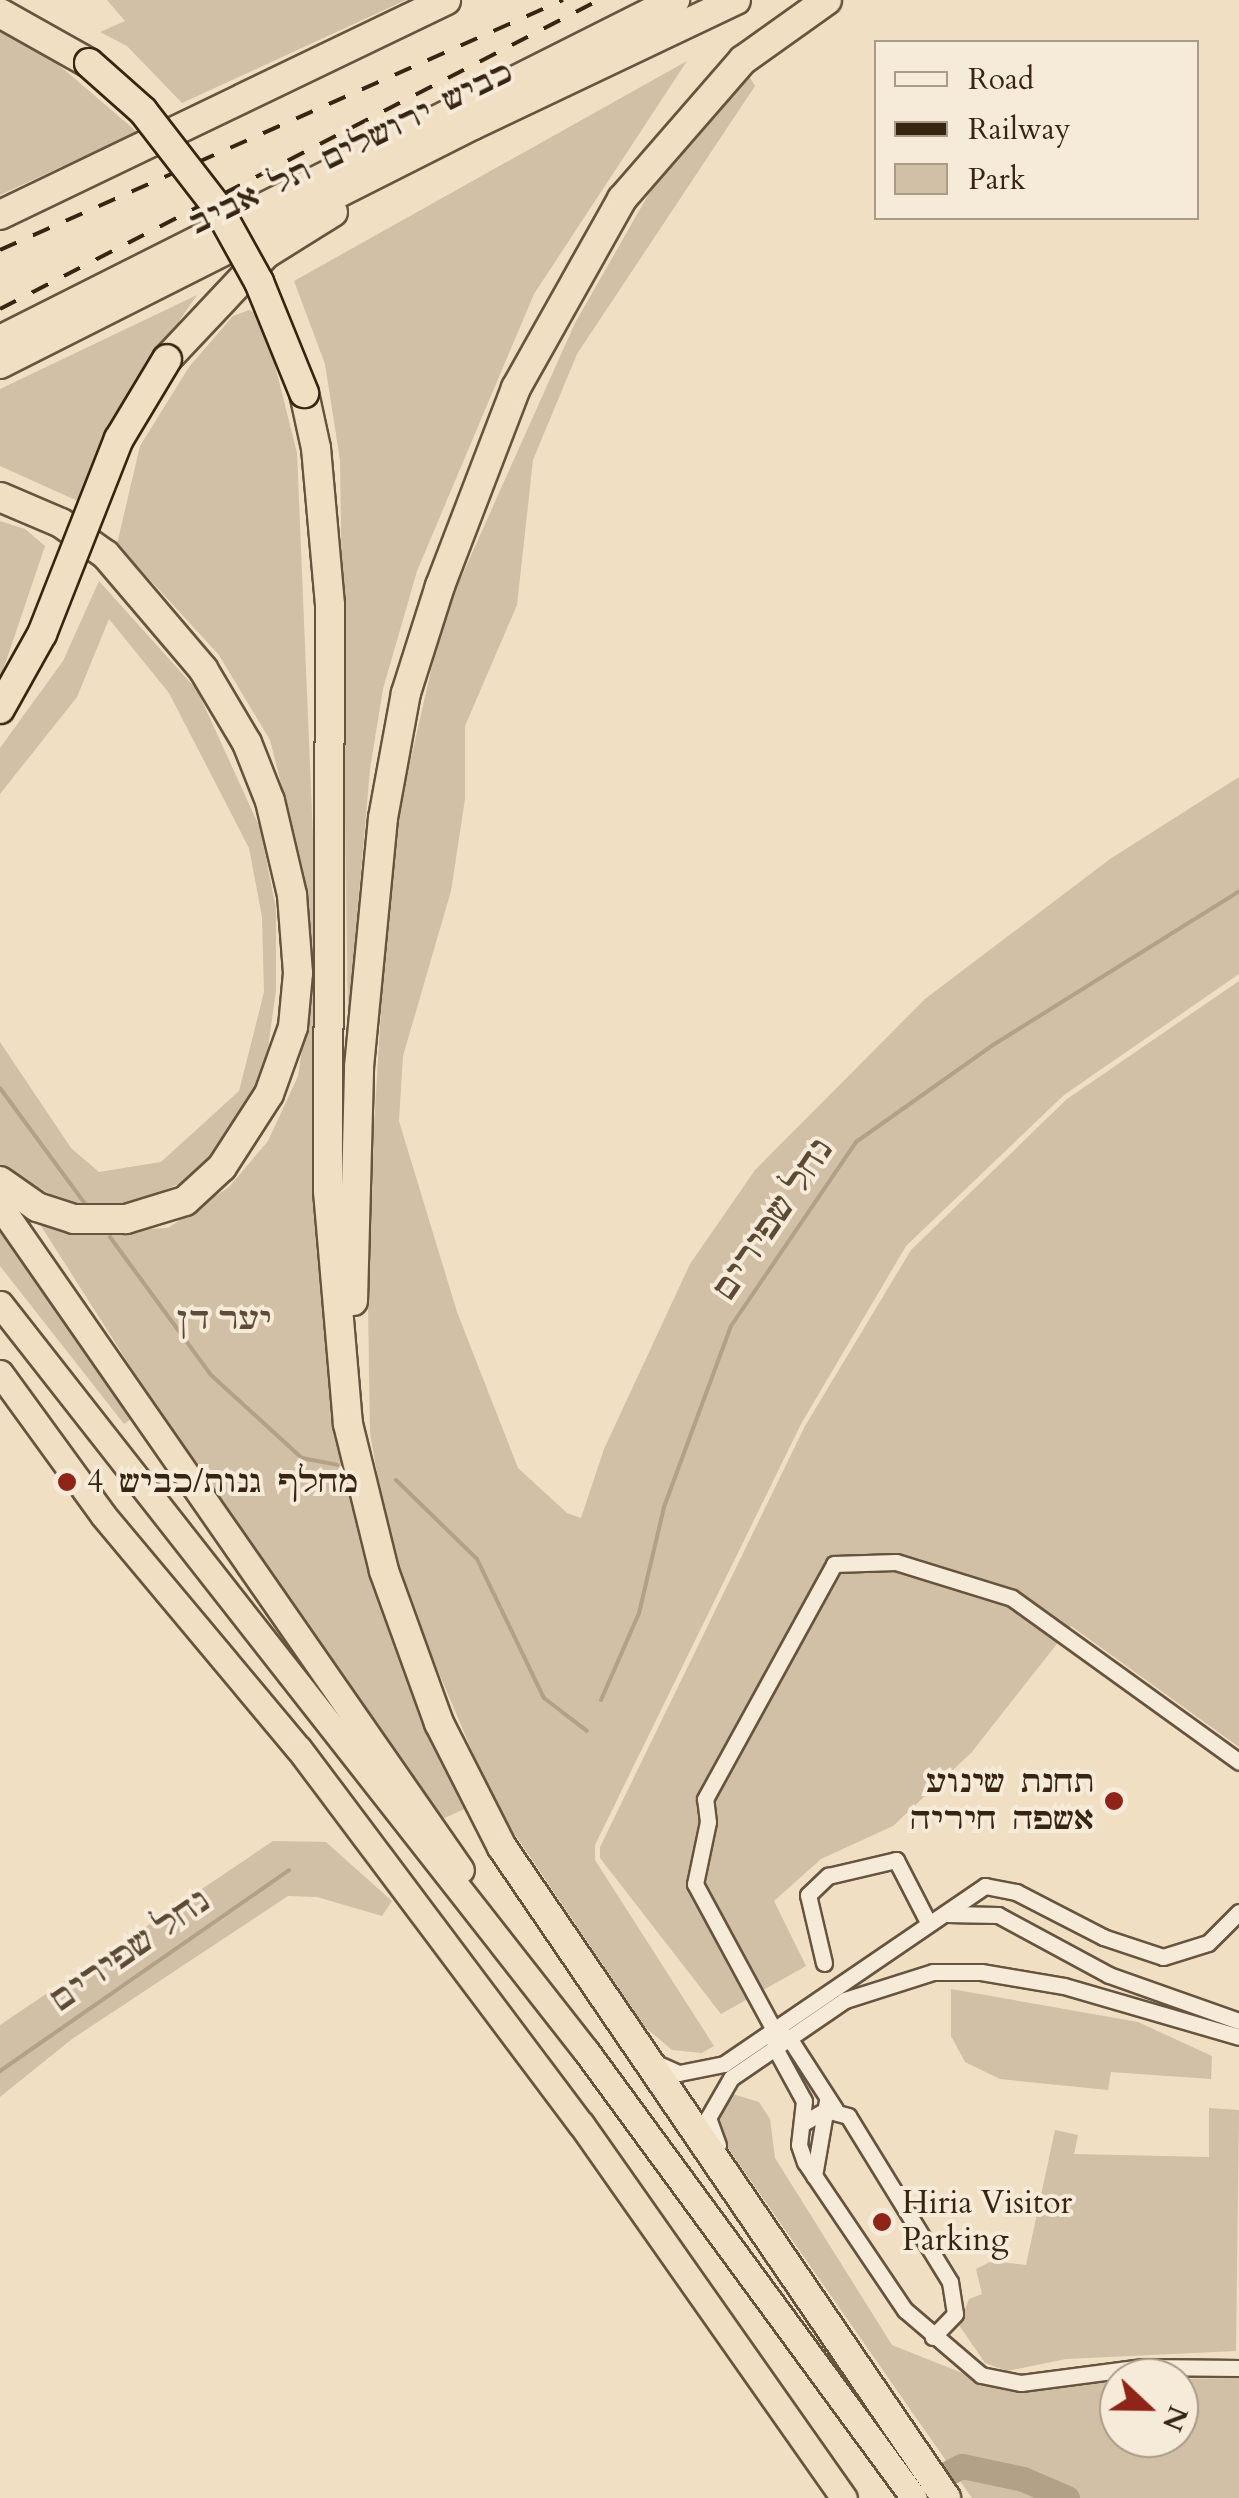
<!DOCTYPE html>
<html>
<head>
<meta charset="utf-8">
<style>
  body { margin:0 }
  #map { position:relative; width:1239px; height:2498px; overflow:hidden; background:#f1dfc4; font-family:Cardo,"Frank Ruhl Libre",serif }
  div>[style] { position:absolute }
  .green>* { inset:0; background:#d1bfa6 }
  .stream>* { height:4px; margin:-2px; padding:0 2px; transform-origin:2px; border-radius:2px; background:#b2a087 }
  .river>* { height:25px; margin:-12.5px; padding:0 12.5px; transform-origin:12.5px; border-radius:12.5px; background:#b2a087 }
  .roads { filter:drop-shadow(2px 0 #66543e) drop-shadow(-2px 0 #66543e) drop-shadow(0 2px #66543e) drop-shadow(0 -2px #66543e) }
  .minor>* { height:15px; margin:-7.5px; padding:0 7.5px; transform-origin:7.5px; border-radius:7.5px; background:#f6ead9 }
  .trunk>* { height:25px; margin:-12.5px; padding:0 12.5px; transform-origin:12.5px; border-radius:12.5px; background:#f1dfc4 }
  .motorway>* { height:28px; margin:-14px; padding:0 14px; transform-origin:14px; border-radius:14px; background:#f1dfc4 }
  .rail>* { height:4px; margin-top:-2px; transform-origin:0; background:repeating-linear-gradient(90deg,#372511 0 18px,transparent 0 36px) }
  .bridges { filter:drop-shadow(2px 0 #372511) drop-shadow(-2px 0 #372511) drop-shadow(0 2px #372511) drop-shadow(0 -2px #372511) }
  .motorway-bridge>* { height:28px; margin:-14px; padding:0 14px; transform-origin:14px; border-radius:14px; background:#f1dfc4 }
  .dots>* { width:28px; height:28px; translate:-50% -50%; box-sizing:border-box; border:5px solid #f6ead9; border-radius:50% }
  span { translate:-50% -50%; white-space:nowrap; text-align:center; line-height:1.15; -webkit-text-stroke:8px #f6ead9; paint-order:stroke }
  .street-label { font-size:32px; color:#372511 }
  .park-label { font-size:32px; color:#5e4c36; font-style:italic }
  .poi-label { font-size:32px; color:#372511 }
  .left { translate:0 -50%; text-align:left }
  .right { translate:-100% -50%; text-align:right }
  .water-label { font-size:35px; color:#5c4a34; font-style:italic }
  .legend { position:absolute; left:874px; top:40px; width:325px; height:180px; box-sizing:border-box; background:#f6ead9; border:2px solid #aa9b89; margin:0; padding:12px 18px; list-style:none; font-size:30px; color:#372511 }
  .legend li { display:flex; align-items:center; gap:20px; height:50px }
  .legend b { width:50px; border:2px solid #aa9b89 }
  .north { position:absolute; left:1099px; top:2358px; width:100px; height:100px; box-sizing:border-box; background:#f6ead9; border:2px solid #aa9b89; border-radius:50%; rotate:112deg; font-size:28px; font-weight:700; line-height:40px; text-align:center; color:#372511 }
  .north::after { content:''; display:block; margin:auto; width:35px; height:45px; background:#8f2418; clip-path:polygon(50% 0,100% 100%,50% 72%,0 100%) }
</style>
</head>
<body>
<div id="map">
  <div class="green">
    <i style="clip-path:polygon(107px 0,406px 0,182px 103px,127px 46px,100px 32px,125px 21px)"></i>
    <i style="clip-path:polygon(0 32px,46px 54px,137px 132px,0 195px)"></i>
    <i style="clip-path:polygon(687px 61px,534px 294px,417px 571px,383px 689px,370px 769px,348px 1021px,340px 460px,325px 364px,294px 281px)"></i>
    <i style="clip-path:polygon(749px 76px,755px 86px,577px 354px,533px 460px,517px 605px,465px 726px,465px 799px,451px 891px,403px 1056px,399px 1121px,457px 1312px,518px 1468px,567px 1513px,581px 1518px,604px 1449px,690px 1264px,755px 1170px,925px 999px,1110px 859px,1239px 777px,1239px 974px,1064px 1095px,906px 1246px,801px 1424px,595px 1845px,595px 1860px,714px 2046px,702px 2053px,672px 2050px,645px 2027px,495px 1805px,393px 1565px,370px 1433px,367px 1241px,391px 846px,443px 618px,575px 323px,647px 197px,711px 108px)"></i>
    <i style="clip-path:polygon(197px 295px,130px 392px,80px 502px,0 466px,0 389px)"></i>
    <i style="clip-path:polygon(249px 310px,257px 314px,274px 361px,297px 453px,336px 1390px,471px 1806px,438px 1821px,214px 1498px,36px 1218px,88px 1232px,168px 1228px,229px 1187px,268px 1141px,298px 1076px,308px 1009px,303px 870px,270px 740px,219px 655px,117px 544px,140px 446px,189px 367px,233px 316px)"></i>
    <i style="clip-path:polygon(0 521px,25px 529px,45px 546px,0 679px)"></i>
    <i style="clip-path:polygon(99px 581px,197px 690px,260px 828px,276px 909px,276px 990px,266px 1063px,238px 1124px,203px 1174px,112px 1212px,75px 1208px,0 1166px,0 1042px,71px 1148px,99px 1172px,161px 1162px,239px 1091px,264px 992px,262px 917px,249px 848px,169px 693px,109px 619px,77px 697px,0 794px,0 748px,63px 661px)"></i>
    <i style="clip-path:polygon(1239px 981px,1239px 1747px,1071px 1626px,971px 1753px,893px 1826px,821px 1859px,774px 1901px,806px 1966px,721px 2014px,600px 1858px,600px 1847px,805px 1426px,911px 1250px,1067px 1099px)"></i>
    <i style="clip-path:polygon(0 1230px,137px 1415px,124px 1424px,0 1266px)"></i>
    <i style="clip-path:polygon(273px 1841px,326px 1842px,392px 1901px,382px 1916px,317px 1897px,288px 1896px,72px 2039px,0 2097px,0 2025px)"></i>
    <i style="clip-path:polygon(951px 1989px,1138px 2022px,1212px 2056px,1211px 2079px,1111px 2072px,1108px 2090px,1000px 2079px,965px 2062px,951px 2036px)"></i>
    <i style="clip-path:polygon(726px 2092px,759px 2102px,770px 2119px,775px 2158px,892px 2345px,1000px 2388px,1119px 2382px,1119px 2438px,1179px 2438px,1179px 2379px,1239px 2378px,1239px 2498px,972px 2498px,728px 2148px,714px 2112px)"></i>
    <i style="clip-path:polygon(1209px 2108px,1239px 2110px,1236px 2351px,1066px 2359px,1007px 2371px,985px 2363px,959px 2325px,969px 2299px,982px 2294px,976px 2269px,992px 2261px,1026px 2265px,1055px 2130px,1078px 2135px,1074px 2154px,1209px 2157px)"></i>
  </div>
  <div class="stream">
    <i style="left:0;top:1088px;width:145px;rotate:53.7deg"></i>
    <i style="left:110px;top:1237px;width:171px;rotate:53.8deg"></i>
    <i style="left:211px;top:1375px;width:123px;rotate:42.4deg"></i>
    <i style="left:302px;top:1458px;width:36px;rotate:11deg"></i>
    <i style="left:396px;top:1480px;width:113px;rotate:44.3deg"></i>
    <i style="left:477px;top:1559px;width:154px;rotate:64.3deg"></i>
    <i style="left:544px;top:1698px;width:54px;rotate:37.5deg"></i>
    <i style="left:601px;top:1700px;width:95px;rotate:-66.4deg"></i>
    <i style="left:639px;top:1613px;width:109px;rotate:-76.7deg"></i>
    <i style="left:664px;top:1507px;width:193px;rotate:-69.7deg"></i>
    <i style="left:731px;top:1326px;width:222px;rotate:-55.8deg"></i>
    <i style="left:856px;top:1142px;width:168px;rotate:-35.3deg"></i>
    <i style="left:993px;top:1045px;width:290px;rotate:-32deg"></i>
    <i style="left:0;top:2071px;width:352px;rotate:-34.8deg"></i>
  </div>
  <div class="river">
    <i style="left:942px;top:2476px;width:22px;rotate:-27deg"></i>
    <i style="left:962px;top:2466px;width:62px;rotate:12deg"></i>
    <i style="left:1023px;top:2479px;width:48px;rotate:23.4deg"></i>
  </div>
  <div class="roads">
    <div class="minor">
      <i style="left:947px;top:1914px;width:51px;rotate:1.1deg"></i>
      <i style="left:998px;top:1915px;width:126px;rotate:28.4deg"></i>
      <i style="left:1109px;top:1975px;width:138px;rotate:19.5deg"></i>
      <i style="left:824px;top:1963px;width:70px;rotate:-103.2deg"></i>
      <i style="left:808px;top:1895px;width:28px;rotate:-44deg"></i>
      <i style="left:828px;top:1876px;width:70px;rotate:-13.2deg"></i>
      <i style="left:896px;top:1860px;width:70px;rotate:62.7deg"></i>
      <i style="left:774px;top:2030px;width:166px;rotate:-118.4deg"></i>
      <i style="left:695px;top:1884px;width:63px;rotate:-78.2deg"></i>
      <i style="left:708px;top:1822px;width:23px;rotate:-97deg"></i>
      <i style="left:705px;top:1799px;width:268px;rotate:-61.2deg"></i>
      <i style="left:834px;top:1564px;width:62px;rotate:-1.8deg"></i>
      <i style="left:896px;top:1562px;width:121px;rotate:17.2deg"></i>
      <i style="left:1012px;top:1598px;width:280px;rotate:35.8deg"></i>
      <i style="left:654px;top:2062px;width:27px;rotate:24deg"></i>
      <i style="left:679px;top:2073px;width:46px;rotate:-11.3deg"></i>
      <i style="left:724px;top:2064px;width:316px;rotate:-34.3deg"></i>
      <i style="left:985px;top:1886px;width:32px;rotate:11deg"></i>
      <i style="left:1016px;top:1892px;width:98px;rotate:27.3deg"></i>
      <i style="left:1103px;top:1937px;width:63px;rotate:18.4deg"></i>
      <i style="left:1163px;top:1957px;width:47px;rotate:-17.3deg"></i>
      <i style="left:1208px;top:1943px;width:44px;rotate:-45deg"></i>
      <i style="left:835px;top:2109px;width:85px;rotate:-122.9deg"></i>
      <i style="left:789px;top:2038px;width:17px;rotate:-152deg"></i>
      <i style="left:774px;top:2030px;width:18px;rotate:87deg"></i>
      <i style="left:775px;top:2048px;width:60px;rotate:61.3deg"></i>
      <i style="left:804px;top:2101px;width:44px;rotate:96.5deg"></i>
      <i style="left:799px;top:2145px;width:18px;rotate:71deg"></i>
      <i style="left:805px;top:2162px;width:179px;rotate:56deg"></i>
      <i style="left:905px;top:2310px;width:100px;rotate:40.5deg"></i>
      <i style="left:981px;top:2375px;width:41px;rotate:11.3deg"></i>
      <i style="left:1021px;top:2383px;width:123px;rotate:-7.5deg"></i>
      <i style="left:1143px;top:2367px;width:96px;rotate:0.6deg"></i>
      <i style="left:805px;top:2122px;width:24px;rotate:-30deg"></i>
      <i style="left:826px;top:2110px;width:23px;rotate:15deg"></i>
      <i style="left:848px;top:2116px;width:195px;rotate:58.4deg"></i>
      <i style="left:950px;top:2282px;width:32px;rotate:81deg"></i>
      <i style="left:955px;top:2314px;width:32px;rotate:134deg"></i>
      <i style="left:718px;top:2145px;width:29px;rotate:-110deg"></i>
      <i style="left:708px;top:2118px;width:46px;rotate:-60.1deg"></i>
      <i style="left:731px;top:2078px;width:138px;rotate:-34.4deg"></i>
      <i style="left:845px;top:2000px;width:92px;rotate:-17.7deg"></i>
      <i style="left:933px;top:1972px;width:48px"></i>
      <i style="left:981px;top:1972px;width:84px;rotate:9.6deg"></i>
      <i style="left:1064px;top:1986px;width:182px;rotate:16.2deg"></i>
      <i style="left:814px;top:2176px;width:76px;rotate:-80.2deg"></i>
    </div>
    <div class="trunk">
      <i style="left:0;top:1206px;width:808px;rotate:55.23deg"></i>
      <i style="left:0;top:1304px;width:949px;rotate:51.89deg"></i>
      <i style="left:586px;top:2051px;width:554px;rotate:53.73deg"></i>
      <i style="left:0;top:1373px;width:175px;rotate:54deg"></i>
      <i style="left:103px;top:1515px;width:305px;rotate:50.1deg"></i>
      <i style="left:299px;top:1749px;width:469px;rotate:53.1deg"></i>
      <i style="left:581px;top:2124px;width:457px;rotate:54.9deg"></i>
    </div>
    <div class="motorway">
      <i style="left:0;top:13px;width:102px;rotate:29.3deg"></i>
      <i style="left:0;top:215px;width:495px;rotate:-25.7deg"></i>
      <i style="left:0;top:340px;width:756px;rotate:-26.73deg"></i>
      <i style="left:167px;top:359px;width:144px;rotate:-46.7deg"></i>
      <i style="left:266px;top:254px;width:79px;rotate:-32.1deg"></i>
      <i style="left:0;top:364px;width:530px;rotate:-26.81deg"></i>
      <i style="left:473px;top:125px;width:291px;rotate:-25.4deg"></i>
      <i style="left:304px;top:393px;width:56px;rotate:77.7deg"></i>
      <i style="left:316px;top:448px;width:158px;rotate:84.9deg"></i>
      <i style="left:330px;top:605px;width:586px;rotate:90.2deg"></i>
      <i style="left:328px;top:1191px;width:234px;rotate:85.1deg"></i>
      <i style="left:348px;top:1424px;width:151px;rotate:76.2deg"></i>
      <i style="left:384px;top:1571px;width:162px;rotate:70.1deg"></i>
      <i style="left:439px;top:1723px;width:139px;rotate:63.1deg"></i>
      <i style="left:502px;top:1847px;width:788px;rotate:55.7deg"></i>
      <i style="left:0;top:497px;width:66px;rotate:23.1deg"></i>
      <i style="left:61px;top:523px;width:55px;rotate:35.4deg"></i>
      <i style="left:106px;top:555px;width:150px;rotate:49.6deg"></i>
      <i style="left:203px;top:669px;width:86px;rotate:59.3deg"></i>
      <i style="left:247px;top:743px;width:62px;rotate:68.4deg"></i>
      <i style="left:270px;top:801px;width:97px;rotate:76.8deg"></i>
      <i style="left:292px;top:895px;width:78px;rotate:85.6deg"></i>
      <i style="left:298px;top:973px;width:54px;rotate:95.3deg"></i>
      <i style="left:293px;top:1027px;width:71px;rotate:109.7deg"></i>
      <i style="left:269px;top:1094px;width:87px;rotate:122.8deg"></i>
      <i style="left:222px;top:1167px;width:50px;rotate:137.4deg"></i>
      <i style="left:185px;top:1201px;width:62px;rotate:163deg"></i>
      <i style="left:126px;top:1219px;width:52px;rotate:180deg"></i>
      <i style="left:74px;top:1219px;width:39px;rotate:-162deg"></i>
      <i style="left:37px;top:1207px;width:45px;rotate:-144.9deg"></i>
      <i style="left:353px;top:1301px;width:234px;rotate:-88.5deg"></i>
      <i style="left:359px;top:1067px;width:250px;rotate:-84.5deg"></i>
      <i style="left:383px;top:818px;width:127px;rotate:-79.6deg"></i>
      <i style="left:406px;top:693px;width:112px;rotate:-72.4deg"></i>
      <i style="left:440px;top:586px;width:212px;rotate:-69deg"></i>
      <i style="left:516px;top:388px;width:217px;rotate:-60.7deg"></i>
      <i style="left:622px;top:199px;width:184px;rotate:-49deg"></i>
      <i style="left:743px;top:60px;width:103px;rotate:-35.5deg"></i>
    </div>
  </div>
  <div class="rail">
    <i style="left:0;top:250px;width:616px;rotate:-23.94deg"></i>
    <i style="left:0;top:309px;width:674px;rotate:-27.29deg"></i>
  </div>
  <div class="bridges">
    <div class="motorway-bridge">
      <i style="left:89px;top:63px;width:72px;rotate:41.6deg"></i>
      <i style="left:143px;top:111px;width:123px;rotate:52.3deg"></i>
      <i style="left:218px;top:208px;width:85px;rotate:61deg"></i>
      <i style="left:259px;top:282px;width:120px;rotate:67.9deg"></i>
      <i style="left:0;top:709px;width:86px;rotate:-60.8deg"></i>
      <i style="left:42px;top:634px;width:210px;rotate:-68.5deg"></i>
      <i style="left:119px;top:439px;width:93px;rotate:-59deg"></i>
    </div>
  </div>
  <div class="dots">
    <i style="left:67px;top:1482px;background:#8f2418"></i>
    <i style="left:1114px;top:1801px;background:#8f2418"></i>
    <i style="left:882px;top:2222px;background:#8f2418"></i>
  </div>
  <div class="street-label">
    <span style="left:351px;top:148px;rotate:-26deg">כביש ירושלים תל אביב</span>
  </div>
  <div class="park-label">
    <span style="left:224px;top:1319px">יער דן</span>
  </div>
  <div class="poi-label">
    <span class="left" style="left:87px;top:1482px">מחלף גנות/כביש 4</span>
    <span class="right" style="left:1094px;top:1801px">תחנת שינוע<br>אשפה חיריה</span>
    <span class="left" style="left:902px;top:2222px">Hiria Visitor<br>Parking</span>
  </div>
  <div class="water-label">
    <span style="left:773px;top:1219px;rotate:-56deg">נחל שפירים</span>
    <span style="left:130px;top:1950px;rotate:-35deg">נחל שפירים</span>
  </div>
  <ul class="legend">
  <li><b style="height:12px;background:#f6ead9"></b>Road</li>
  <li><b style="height:12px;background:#372511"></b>Railway</li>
  <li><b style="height:28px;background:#d1bfa6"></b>Park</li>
  </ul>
  <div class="north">N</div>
</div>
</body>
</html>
